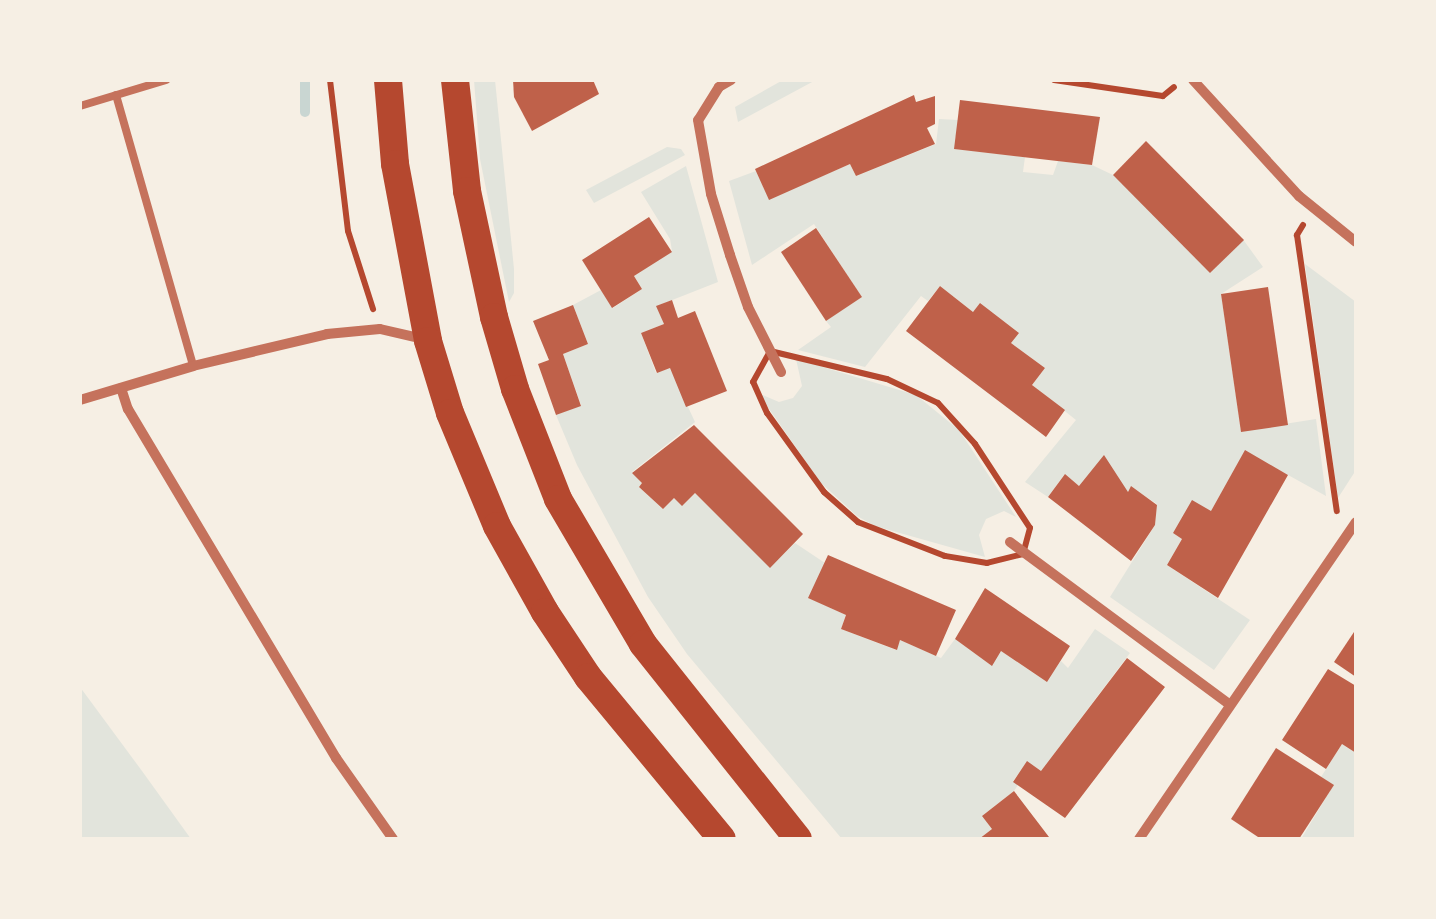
<!DOCTYPE html>
<html>
<head>
<meta charset="utf-8">
<style>
  body { margin:0 }
  #map { position:relative; width:1436px; height:919px; overflow:hidden; background:#f6efe4; font-family:Helvetica,sans-serif }
  div>[style] { position:absolute }
  .green>* { inset:0; background:#e2e4dc }
  .stream>* { height:10px; margin:-5px; padding:0 5px; transform-origin:5px; border-radius:5px; background:#c9d6d2 }
  .building>* { inset:0; background:#bf614a }
  .path>* { height:6px; margin:-3px; padding:0 3px; transform-origin:3px; border-radius:3px; background:#b5482f }
  .service>* { height:8px; margin:-4px; padding:0 4px; transform-origin:4px; border-radius:4px; background:#c5725c }
  .minor>* { height:10px; margin:-5px; padding:0 5px; transform-origin:5px; border-radius:5px; background:#c5725c }
  .trunk>* { height:28px; margin:-14px; padding:0 14px; transform-origin:14px; border-radius:14px; background:#b5482f }
  span { translate:-50% -50%; white-space:nowrap; text-align:center; line-height:1.15; -webkit-text-stroke:9px #f6efe4; paint-order:stroke }
  .frame { position:absolute; inset:0; border:82px solid #f6efe4; pointer-events:none }
</style>
</head>
<body>
<div id="map">
  <div class="green">
    <i style="clip-path:polygon(474px 80px,495px 80px,514px 269px,514px 293px,509px 302px,480px 159px)"></i>
    <i style="clip-path:polygon(783px 80px,814px 81px,738px 122px,735px 107px)"></i>
    <i style="clip-path:polygon(939px 119px,958px 120px,955px 149px,1025px 157px,1023px 172px,1053px 175px,1058px 161px,1092px 165px,1113px 175px,1213px 270px,1242px 238px,1263px 267px,1221px 294px,1241px 431px,1316px 419px,1326px 496px,1245px 451px,1211px 511px,1173px 533px,1182px 539px,1167px 565px,1250px 620px,1214px 670px,1110px 597px,1155px 525px,1157px 504px,1131px 487px,1128px 492px,1079px 486px,1064px 475px,1048px 497px,1025px 482px,1076px 420px,1032px 385px,1045px 368px,1011px 343px,1018px 332px,980px 304px,973px 312px,940px 286px,928px 301px,921px 296px,865px 367px,798px 350px,831px 327px,826px 321px,861px 296px,814px 224px,752px 265px,729px 181px,756px 171px,769px 199px,850px 164px,856px 176px,936px 144px)"></i>
    <i style="clip-path:polygon(667px 147px,681px 149px,685px 155px,594px 203px,586px 190px)"></i>
    <i style="clip-path:polygon(686px 166px,718px 282px,657px 306px,664px 324px,641px 333px,656px 373px,670px 368px,695px 422px,632px 472px,642px 483px,639px 487px,663px 509px,674px 498px,683px 505px,695px 493px,770px 567px,795px 543px,825px 563px,809px 598px,846px 615px,841px 629px,896px 650px,900px 640px,941px 658px,955px 639px,991px 665px,1001px 651px,1046px 681px,1061px 661px,1068px 668px,1095px 629px,1130px 653px,1041px 771px,1027px 762px,1013px 781px,1018px 785px,1014px 791px,983px 815px,992px 829px,979px 839px,842px 839px,687px 654px,648px 597px,577px 465px,556px 415px,581px 405px,563px 354px,588px 344px,573px 305px,601px 290px,613px 308px,642px 289px,634px 276px,672px 251px,670px 239px,641px 192px)"></i>
    <i style="clip-path:polygon(1305px 264px,1356px 302px,1356px 470px,1338px 498px)"></i>
    <i style="clip-path:polygon(796px 359px,916px 395px,959px 430px,1016px 517px,1004px 511px,986px 519px,979px 535px,985px 557px,875px 526px,857px 516px,820px 482px,758px 393px,779px 402px,793px 398px,802px 386px)"></i>
    <i style="clip-path:polygon(80px 687px,142px 771px,191px 839px,80px 839px)"></i>
    <i style="clip-path:polygon(1342px 744px,1356px 753px,1356px 839px,1301px 839px,1333px 786px,1321px 777px)"></i>
  </div>
  <div class="stream">
    <i style="left:305px;top:112px;width:32px;rotate:-90deg"></i>
  </div>
  <div class="building">
    <i style="clip-path:polygon(513px 80px,593px 80px,599px 94px,532px 131px,514px 97px)"></i>
    <i style="clip-path:polygon(914px 95px,916px 102px,935px 96px,935px 124px,927px 128px,935px 144px,856px 176px,850px 164px,769px 200px,755px 169px)"></i>
    <i style="clip-path:polygon(960px 100px,1100px 117px,1092px 165px,954px 149px)"></i>
    <i style="clip-path:polygon(1146px 141px,1244px 240px,1210px 273px,1113px 175px)"></i>
    <i style="clip-path:polygon(649px 217px,672px 252px,634px 276px,642px 289px,612px 308px,582px 260px)"></i>
    <i style="clip-path:polygon(816px 228px,862px 297px,826px 321px,781px 252px)"></i>
    <i style="clip-path:polygon(940px 286px,973px 312px,980px 303px,1019px 333px,1011px 343px,1045px 368px,1032px 385px,1065px 410px,1046px 437px,906px 331px)"></i>
    <i style="clip-path:polygon(1268px 287px,1288px 425px,1241px 432px,1221px 294px)"></i>
    <i style="clip-path:polygon(672px 300px,678px 318px,695px 311px,727px 391px,686px 407px,670px 368px,657px 373px,641px 333px,664px 324px,656px 306px)"></i>
    <i style="clip-path:polygon(573px 305px,588px 344px,563px 354px,581px 406px,556px 415px,538px 364px,549px 360px,533px 321px)"></i>
    <i style="clip-path:polygon(694px 425px,803px 534px,770px 568px,695px 493px,682px 506px,674px 498px,663px 509px,639px 487px,642px 483px,632px 473px)"></i>
    <i style="clip-path:polygon(1245px 450px,1288px 475px,1218px 598px,1167px 565px,1182px 539px,1173px 533px,1192px 500px,1211px 511px)"></i>
    <i style="clip-path:polygon(1104px 455px,1128px 492px,1131px 486px,1157px 505px,1155px 525px,1131px 561px,1048px 497px,1065px 474px,1079px 486px)"></i>
    <i style="clip-path:polygon(828px 555px,956px 610px,936px 656px,900px 640px,897px 650px,841px 629px,846px 615px,808px 598px)"></i>
    <i style="clip-path:polygon(985px 588px,1070px 646px,1047px 682px,1001px 651px,992px 666px,955px 639px)"></i>
    <i style="clip-path:polygon(1356px 629px,1356px 677px,1334px 662px)"></i>
    <i style="clip-path:polygon(1127px 658px,1165px 687px,1065px 818px,1013px 782px,1027px 761px,1041px 771px)"></i>
    <i style="clip-path:polygon(1328px 669px,1356px 686px,1356px 753px,1342px 744px,1326px 769px,1282px 740px)"></i>
    <i style="clip-path:polygon(1276px 748px,1334px 785px,1299px 839px,1261px 839px,1231px 819px)"></i>
    <i style="clip-path:polygon(1014px 791px,1049px 837px,979px 839px,992px 829px,982px 816px)"></i>
  </div>
  <div class="path">
    <i style="left:330px;top:80px;width:152px;rotate:83.2deg"></i>
    <i style="left:348px;top:231px;width:82px;rotate:72.2deg"></i>
    <i style="left:1054px;top:80px;width:110px;rotate:8.4deg"></i>
    <i style="left:1163px;top:96px;width:14px;rotate:-39deg"></i>
    <i style="left:1303px;top:225px;width:12px;rotate:121deg"></i>
    <i style="left:1297px;top:235px;width:279px;rotate:81.8deg"></i>
    <i style="left:770px;top:351px;width:120px;rotate:13.5deg"></i>
    <i style="left:887px;top:379px;width:56px;rotate:25.2deg"></i>
    <i style="left:938px;top:403px;width:55px;rotate:47.9deg"></i>
    <i style="left:975px;top:444px;width:100px;rotate:56.8deg"></i>
    <i style="left:1030px;top:528px;width:27px;rotate:105deg"></i>
    <i style="left:1023px;top:554px;width:37px;rotate:166deg"></i>
    <i style="left:987px;top:563px;width:43px;rotate:-170.5deg"></i>
    <i style="left:945px;top:556px;width:93px;rotate:-158.7deg"></i>
    <i style="left:858px;top:522px;width:45px;rotate:-138.6deg"></i>
    <i style="left:824px;top:492px;width:97px;rotate:-125.8deg"></i>
    <i style="left:767px;top:413px;width:34px;rotate:-114deg"></i>
    <i style="left:753px;top:382px;width:35px;rotate:-61deg"></i>
  </div>
  <div class="service">
    <i style="left:116px;top:95px;width:282px;rotate:74.1deg"></i>
    <i style="left:80px;top:106px;width:90px;rotate:-16.8deg"></i>
  </div>
  <div class="minor">
    <i style="left:731px;top:80px;width:14px;rotate:150deg"></i>
    <i style="left:719px;top:87px;width:39px;rotate:122deg"></i>
    <i style="left:698px;top:120px;width:75px;rotate:80deg"></i>
    <i style="left:711px;top:194px;width:64px;rotate:72.7deg"></i>
    <i style="left:730px;top:255px;width:55px;rotate:70.9deg"></i>
    <i style="left:748px;top:307px;width:73px;rotate:63.1deg"></i>
    <i style="left:1193px;top:80px;width:157px;rotate:47.6deg"></i>
    <i style="left:1299px;top:196px;width:73px;rotate:38.9deg"></i>
    <i style="left:121px;top:388px;width:22px;rotate:72deg"></i>
    <i style="left:128px;top:409px;width:406px;rotate:59.2deg"></i>
    <i style="left:336px;top:758px;width:99px;rotate:54.9deg"></i>
    <i style="left:80px;top:400px;width:118px;rotate:-16.7deg"></i>
    <i style="left:193px;top:366px;width:138px;rotate:-13.4deg"></i>
    <i style="left:327px;top:334px;width:53px;rotate:-5.4deg"></i>
    <i style="left:380px;top:329px;width:44px;rotate:13.1deg"></i>
    <i style="left:1010px;top:542px;width:272px;rotate:36.5deg"></i>
    <i style="left:1139px;top:839px;width:384px;rotate:-55.6deg"></i>
  </div>
  <div class="trunk">
    <i style="left:388px;top:80px;width:84px;rotate:85.2deg"></i>
    <i style="left:395px;top:164px;width:180px;rotate:79.4deg"></i>
    <i style="left:428px;top:341px;width:75px;rotate:73deg"></i>
    <i style="left:450px;top:413px;width:122px;rotate:67.4deg"></i>
    <i style="left:497px;top:526px;width:98px;rotate:60.8deg"></i>
    <i style="left:545px;top:612px;width:78px;rotate:56.5deg"></i>
    <i style="left:588px;top:677px;width:210px;rotate:50.4deg"></i>
    <i style="left:455px;top:80px;width:112px;rotate:83.8deg"></i>
    <i style="left:467px;top:191px;width:129px;rotate:77.9deg"></i>
    <i style="left:494px;top:317px;width:75px;rotate:73.7deg"></i>
    <i style="left:515px;top:389px;width:118px;rotate:68.6deg"></i>
    <i style="left:558px;top:499px;width:168px;rotate:59.6deg"></i>
    <i style="left:643px;top:644px;width:249px;rotate:51.5deg"></i>
  </div>
  <div class="frame"></div>
</div>
</body>
</html>
